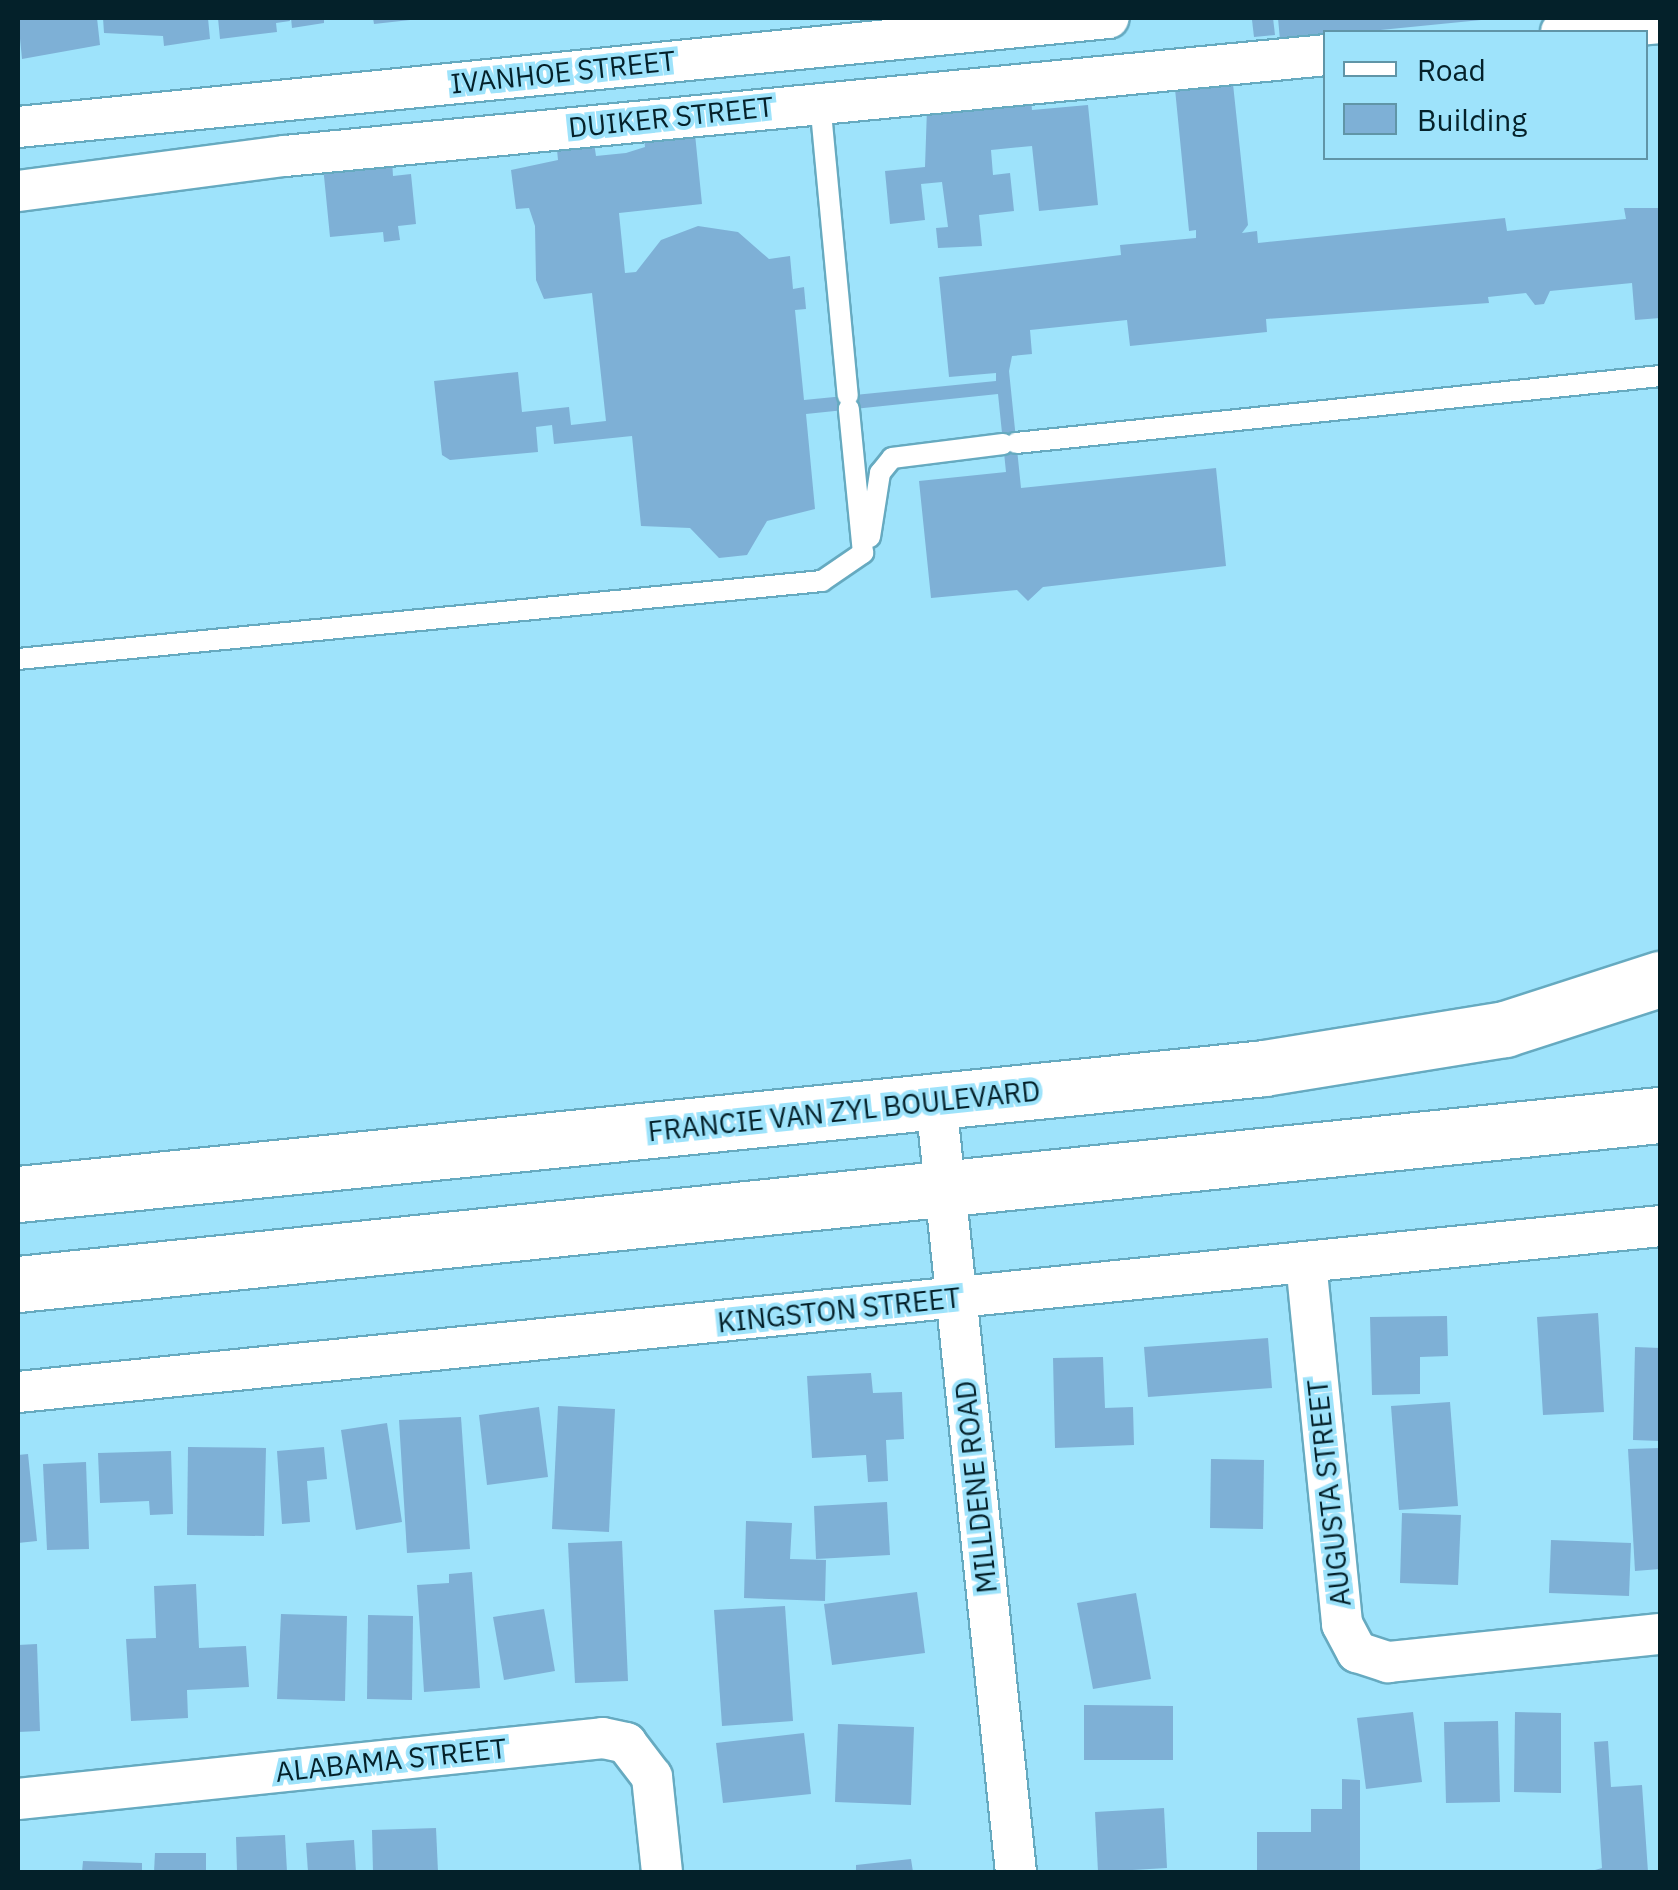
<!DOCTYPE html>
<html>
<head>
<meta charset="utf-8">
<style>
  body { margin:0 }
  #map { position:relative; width:1678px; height:1890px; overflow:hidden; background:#9ee3fb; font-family:"IBM Plex Sans",sans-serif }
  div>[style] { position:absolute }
  .building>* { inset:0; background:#7eb0d6 }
  .roads { filter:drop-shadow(2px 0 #66aac0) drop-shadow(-2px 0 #66aac0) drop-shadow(0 2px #66aac0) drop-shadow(0 -2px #66aac0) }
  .lane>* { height:20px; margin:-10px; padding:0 10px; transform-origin:10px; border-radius:10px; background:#fff }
  .street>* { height:40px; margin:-20px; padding:0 20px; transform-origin:20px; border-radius:20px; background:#fff }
  .secondary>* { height:55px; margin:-27.5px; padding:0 27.5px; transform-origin:27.5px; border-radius:27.5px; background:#fff }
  span { translate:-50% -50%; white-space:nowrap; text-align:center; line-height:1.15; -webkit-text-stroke:8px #9ee3fb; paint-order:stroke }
  .street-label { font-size:28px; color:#04212a }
  .frame { position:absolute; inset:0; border:20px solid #04212a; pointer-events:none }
  .legend { position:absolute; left:1323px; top:30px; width:325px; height:130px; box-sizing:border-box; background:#9ee3fb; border:2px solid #6095a7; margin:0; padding:12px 18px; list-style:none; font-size:30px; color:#04212a }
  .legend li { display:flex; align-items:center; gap:20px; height:50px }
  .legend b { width:50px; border:2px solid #6095a7 }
</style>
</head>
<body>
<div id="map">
  <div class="building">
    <i style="clip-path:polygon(18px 18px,97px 18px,100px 45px,22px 59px)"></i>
    <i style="clip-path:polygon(103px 18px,208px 18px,210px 39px,164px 46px,163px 36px,104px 33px)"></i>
    <i style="clip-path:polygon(218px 18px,289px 18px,290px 21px,276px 23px,277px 32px,220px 39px)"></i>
    <i style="clip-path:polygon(291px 18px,324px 18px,324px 23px,292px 28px)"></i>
    <i style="clip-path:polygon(373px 18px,410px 18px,410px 20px,374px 24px)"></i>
    <i style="clip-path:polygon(1273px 18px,1275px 35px,1254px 37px,1252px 20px)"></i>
    <i style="clip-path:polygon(1278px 18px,1481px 18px,1481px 20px,1280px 40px)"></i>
    <i style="clip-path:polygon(1233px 84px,1248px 225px,1242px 233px,1257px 231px,1258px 243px,1505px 218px,1507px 231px,1626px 219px,1624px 208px,1660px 208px,1660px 318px,1635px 320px,1632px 283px,1550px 291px,1544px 304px,1535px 305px,1526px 293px,1488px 297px,1489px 303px,1266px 319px,1267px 332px,1130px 346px,1127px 320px,1030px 330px,1032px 354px,1012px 356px,1009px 371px,1021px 488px,1216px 468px,1226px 566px,1043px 587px,1028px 601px,1017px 590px,931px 598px,919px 481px,1006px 472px,998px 394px,806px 414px,815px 509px,767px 521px,747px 555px,719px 558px,690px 528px,641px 526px,632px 436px,554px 444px,552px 425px,536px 427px,538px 452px,450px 460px,442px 455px,434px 381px,518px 372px,522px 412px,569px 407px,571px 425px,606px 421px,592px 293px,544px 299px,536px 280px,535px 226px,529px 208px,516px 209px,511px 170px,558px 160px,556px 140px,593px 136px,596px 156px,626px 153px,645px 147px,643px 130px,694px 124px,702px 204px,619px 213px,625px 273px,636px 272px,661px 240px,698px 226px,738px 232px,769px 259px,790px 256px,793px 289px,804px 287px,806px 309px,795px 310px,804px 400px,996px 381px,996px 373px,949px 377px,939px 277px,1121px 255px,1120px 245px,1196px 238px,1196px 230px,1189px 231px,1175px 89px)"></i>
    <i style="clip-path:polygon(1031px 98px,1032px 110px,1088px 105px,1098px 205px,1039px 211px,1032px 146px,991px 150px,993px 175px,1010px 173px,1014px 211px,979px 215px,982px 246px,938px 248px,936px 228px,948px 227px,942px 182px,921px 184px,925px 220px,890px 224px,885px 171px,925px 167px,927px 108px)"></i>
    <i style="clip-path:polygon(392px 159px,393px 176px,411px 174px,416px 224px,398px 226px,400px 240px,384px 242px,383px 232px,330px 237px,323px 166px)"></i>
    <i style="clip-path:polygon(1598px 1313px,1604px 1412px,1543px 1415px,1537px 1317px)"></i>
    <i style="clip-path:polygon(1447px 1316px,1448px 1356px,1420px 1357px,1420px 1394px,1372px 1395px,1370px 1317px)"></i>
    <i style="clip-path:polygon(1268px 1338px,1272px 1388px,1148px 1397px,1144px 1347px)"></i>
    <i style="clip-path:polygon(1635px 1347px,1660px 1348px,1660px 1441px,1633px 1440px)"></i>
    <i style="clip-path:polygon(1103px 1357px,1105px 1408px,1133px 1407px,1134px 1445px,1055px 1448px,1053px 1358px)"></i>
    <i style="clip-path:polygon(871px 1373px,873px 1393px,902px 1392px,904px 1439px,886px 1440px,888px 1481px,868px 1482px,866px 1455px,812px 1458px,807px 1376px)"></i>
    <i style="clip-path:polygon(1450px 1402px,1458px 1506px,1399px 1510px,1391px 1406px)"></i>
    <i style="clip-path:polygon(558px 1406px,615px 1409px,609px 1532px,552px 1529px)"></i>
    <i style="clip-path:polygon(539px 1407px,548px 1477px,487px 1485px,479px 1415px)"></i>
    <i style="clip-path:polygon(461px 1417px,470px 1549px,407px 1553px,399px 1420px)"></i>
    <i style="clip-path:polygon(387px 1423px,402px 1522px,356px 1530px,341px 1430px)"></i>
    <i style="clip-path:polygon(188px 1447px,266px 1448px,264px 1536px,187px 1535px)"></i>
    <i style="clip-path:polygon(324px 1447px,327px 1479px,307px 1481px,310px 1522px,282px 1524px,277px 1451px)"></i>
    <i style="clip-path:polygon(1660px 1448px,1660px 1569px,1635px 1571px,1628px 1449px)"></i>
    <i style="clip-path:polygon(171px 1451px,173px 1514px,150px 1515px,149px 1501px,100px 1503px,98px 1453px)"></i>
    <i style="clip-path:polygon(28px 1454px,37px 1541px,18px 1543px,18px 1455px)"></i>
    <i style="clip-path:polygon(1211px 1459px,1264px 1460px,1263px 1529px,1210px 1528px)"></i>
    <i style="clip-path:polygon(86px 1462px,89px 1549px,47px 1550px,43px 1464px)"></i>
    <i style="clip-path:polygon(887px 1502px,890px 1555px,816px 1559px,814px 1506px)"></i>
    <i style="clip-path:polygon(1402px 1513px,1461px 1515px,1458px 1585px,1400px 1583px)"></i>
    <i style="clip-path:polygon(746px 1521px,792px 1523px,790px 1559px,826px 1560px,825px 1601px,744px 1598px)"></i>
    <i style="clip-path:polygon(1551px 1540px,1631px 1543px,1629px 1596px,1549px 1593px)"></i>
    <i style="clip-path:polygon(622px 1541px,628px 1681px,575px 1683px,568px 1543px)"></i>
    <i style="clip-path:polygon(472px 1572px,480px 1688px,424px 1692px,417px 1585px,449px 1583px,449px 1574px)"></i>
    <i style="clip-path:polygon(196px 1584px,199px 1648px,246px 1646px,249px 1687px,187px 1690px,188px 1718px,131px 1721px,126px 1639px,156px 1638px,154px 1586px)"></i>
    <i style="clip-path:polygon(917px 1592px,925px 1653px,832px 1665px,824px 1604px)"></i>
    <i style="clip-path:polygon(1136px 1593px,1151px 1679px,1093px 1689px,1077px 1603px)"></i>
    <i style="clip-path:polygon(785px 1606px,793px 1721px,722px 1726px,714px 1610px)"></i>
    <i style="clip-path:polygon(544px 1609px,555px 1671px,504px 1680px,493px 1617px)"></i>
    <i style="clip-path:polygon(281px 1614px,347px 1616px,345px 1701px,277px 1699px)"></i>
    <i style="clip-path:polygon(368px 1615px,413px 1616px,412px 1700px,367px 1699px)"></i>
    <i style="clip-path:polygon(37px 1644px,40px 1731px,18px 1732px,18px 1645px)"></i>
    <i style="clip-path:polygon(1084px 1705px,1173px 1706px,1173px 1760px,1084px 1760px)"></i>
    <i style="clip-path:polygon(1413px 1712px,1422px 1782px,1366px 1789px,1357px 1718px)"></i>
    <i style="clip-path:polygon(1515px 1712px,1561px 1713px,1561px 1793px,1514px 1792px)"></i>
    <i style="clip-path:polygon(1498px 1721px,1500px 1802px,1446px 1803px,1444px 1722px)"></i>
    <i style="clip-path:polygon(838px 1724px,914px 1727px,911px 1805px,835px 1802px)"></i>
    <i style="clip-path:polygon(804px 1733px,811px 1794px,723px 1803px,716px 1743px)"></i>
    <i style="clip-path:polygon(1608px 1741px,1611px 1787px,1642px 1785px,1648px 1872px,1588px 1872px,1602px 1868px,1594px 1742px)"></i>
    <i style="clip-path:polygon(1342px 1779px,1360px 1780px,1360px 1872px,1257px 1872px,1257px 1832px,1311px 1832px,1311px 1809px,1342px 1809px)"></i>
    <i style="clip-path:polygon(1164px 1808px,1167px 1868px,1098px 1872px,1095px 1812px)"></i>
    <i style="clip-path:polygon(436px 1828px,438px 1872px,373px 1872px,372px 1830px)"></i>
    <i style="clip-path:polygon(285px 1835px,287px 1872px,237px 1872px,236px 1837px)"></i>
    <i style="clip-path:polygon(354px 1840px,356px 1872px,308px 1872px,306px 1843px)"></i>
    <i style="clip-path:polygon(155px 1853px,206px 1853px,206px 1872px,154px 1872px)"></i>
    <i style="clip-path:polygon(911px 1859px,913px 1872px,856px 1872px,856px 1865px)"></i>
    <i style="clip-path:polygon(83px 1861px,142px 1863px,142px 1872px,82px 1872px)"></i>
  </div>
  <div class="roads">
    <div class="lane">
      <i style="left:820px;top:102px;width:295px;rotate:84.6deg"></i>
      <i style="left:1016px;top:443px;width:647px;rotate:-5.94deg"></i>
      <i style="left:870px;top:537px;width:65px;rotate:-81.1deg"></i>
      <i style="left:880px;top:473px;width:19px;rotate:-51deg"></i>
      <i style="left:892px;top:458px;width:112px;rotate:-7.2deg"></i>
      <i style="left:18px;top:659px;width:808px;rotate:-5.54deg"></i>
      <i style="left:822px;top:581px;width:50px;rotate:-34.3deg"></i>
      <i style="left:863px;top:553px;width:145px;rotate:-95.6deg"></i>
    </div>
    <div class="street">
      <i style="left:1561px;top:32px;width:99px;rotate:-5.2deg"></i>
      <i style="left:18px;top:127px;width:1096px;rotate:-5.71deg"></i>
      <i style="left:18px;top:191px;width:269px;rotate:-7.5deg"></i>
      <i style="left:285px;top:156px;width:1046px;rotate:-5.54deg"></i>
      <i style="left:936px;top:1101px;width:775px;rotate:84.08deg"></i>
      <i style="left:1306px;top:1262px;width:364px;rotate:84.3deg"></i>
      <i style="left:1342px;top:1624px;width:32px;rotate:62deg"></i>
      <i style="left:1357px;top:1652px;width:33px;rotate:18deg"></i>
      <i style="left:1388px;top:1662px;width:273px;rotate:-5.9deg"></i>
      <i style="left:18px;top:1392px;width:1650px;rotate:-5.77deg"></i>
      <i style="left:18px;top:1799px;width:588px;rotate:-5.95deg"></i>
      <i style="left:603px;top:1738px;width:24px;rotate:12deg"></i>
      <i style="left:626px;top:1743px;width:43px;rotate:52.6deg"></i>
      <i style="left:652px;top:1777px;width:96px;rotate:84deg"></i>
    </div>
    <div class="secondary">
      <i style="left:18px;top:1194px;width:1252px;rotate:-5.77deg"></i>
      <i style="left:1264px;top:1068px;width:244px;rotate:-9.2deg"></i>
      <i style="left:1505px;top:1029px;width:163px;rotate:-17.9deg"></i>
      <i style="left:18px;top:1284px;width:1651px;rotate:-5.88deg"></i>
    </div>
  </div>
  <div class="street-label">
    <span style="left:563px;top:72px;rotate:-6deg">IVANHOE STREET</span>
    <span style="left:671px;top:117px;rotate:-6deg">DUIKER STREET</span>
    <span style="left:844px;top:1111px;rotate:-6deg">FRANCIE VAN ZYL BOULEVARD</span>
    <span style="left:839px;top:1310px;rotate:-6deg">KINGSTON STREET</span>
    <span style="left:976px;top:1487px;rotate:-96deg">MILLDENE ROAD</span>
    <span style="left:1329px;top:1493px;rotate:-96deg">AUGUSTA STREET</span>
    <span style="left:391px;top:1760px;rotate:-6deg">ALABAMA STREET</span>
  </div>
  <div class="frame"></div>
  <ul class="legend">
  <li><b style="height:12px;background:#fff"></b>Road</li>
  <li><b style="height:28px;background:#7eb0d6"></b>Building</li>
  </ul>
</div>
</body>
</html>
